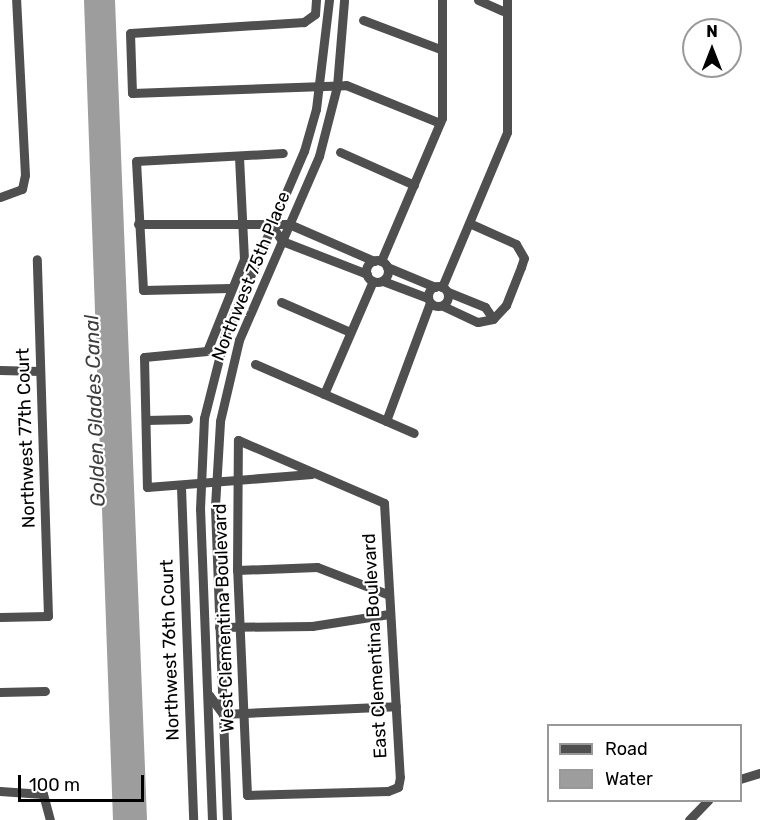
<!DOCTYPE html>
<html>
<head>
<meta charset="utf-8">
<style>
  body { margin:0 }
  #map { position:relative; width:760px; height:820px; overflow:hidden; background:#fff; font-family:Rubik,sans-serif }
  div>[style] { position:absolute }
  .water>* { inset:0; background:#9d9d9d }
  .minor>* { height:9px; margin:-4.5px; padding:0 4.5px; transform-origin:4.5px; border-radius:4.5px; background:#4f4f4f }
  .minor>.ring { margin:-4.5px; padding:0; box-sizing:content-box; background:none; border:9px solid #4f4f4f; border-radius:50% }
  span { translate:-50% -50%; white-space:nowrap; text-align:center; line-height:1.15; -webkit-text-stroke:4.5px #fff; paint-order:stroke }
  .street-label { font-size:18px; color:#000 }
  .water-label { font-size:20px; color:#3e3e3e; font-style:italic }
  .legend { position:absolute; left:547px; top:724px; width:195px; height:78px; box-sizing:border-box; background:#fff; border:2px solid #999; margin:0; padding:8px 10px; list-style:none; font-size:18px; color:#000 }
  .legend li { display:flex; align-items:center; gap:12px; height:30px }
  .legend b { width:30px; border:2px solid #999 }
  .north { position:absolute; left:682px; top:18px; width:60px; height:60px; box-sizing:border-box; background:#fff; border:2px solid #999; border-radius:50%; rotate:0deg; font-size:16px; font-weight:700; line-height:24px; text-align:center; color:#000 }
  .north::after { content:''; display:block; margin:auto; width:21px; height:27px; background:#000; clip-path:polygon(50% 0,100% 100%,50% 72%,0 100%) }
  .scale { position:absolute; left:18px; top:775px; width:126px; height:27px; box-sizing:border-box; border:3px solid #000; border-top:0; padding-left:8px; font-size:18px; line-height:21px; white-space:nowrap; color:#000; -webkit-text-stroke:4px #fff; paint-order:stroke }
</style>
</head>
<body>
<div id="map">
  <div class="water">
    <i style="clip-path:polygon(84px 0,115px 0,147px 820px,113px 820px)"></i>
  </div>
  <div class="minor">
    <i style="left:316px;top:0;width:14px;rotate:94deg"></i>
    <i style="left:315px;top:14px;width:14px;rotate:144deg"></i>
    <i style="left:304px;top:22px;width:174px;rotate:176.4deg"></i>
    <i style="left:130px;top:33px;width:60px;rotate:88.1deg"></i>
    <i style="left:132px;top:93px;width:214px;rotate:-2.1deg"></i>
    <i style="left:346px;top:85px;width:101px;rotate:22deg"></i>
    <i style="left:478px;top:0;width:27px;rotate:24deg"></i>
    <i style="left:363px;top:20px;width:82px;rotate:20.6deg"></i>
    <i style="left:340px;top:152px;width:81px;rotate:24deg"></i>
    <i style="left:239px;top:157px;width:102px;rotate:87.2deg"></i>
    <i style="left:244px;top:259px;width:99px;rotate:111.9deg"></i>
    <i style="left:207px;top:351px;width:63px;rotate:174.6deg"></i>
    <i style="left:144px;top:357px;width:130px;rotate:88.7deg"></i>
    <i style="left:147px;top:487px;width:165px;rotate:-4.5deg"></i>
    <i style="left:0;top:197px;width:23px;rotate:-20deg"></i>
    <i style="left:22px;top:189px;width:14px;rotate:-78deg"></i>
    <i style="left:25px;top:175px;width:175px;rotate:-92.9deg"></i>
    <i style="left:138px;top:224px;width:151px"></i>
    <i style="left:289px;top:224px;width:93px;rotate:23.5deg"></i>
    <i style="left:272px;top:226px;width:18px;rotate:56deg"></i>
    <i style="left:282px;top:241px;width:91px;rotate:21.2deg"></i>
    <i class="ring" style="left:366px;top:260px;width:13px;height:13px"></i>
    <i style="left:381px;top:261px;width:155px;rotate:-66.9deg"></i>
    <i style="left:442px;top:118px;width:118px;rotate:-90deg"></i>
    <i style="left:387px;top:267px;width:52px;rotate:22.6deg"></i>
    <i style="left:383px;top:281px;width:48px;rotate:20.7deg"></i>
    <i class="ring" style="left:428px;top:286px;width:11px;height:11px"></i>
    <i style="left:442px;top:287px;width:168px;rotate:-67.2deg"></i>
    <i style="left:507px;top:132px;width:132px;rotate:-90deg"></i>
    <i style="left:230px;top:288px;width:87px;rotate:178.7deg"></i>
    <i style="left:143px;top:290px;width:129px;rotate:-93.1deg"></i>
    <i style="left:136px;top:161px;width:147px;rotate:-3.1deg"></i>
    <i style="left:448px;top:292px;width:40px;rotate:22deg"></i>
    <i style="left:485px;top:307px;width:14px;rotate:56deg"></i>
    <i style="left:281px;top:302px;width:75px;rotate:23.5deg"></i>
    <i style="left:443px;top:306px;width:38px;rotate:25deg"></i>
    <i style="left:478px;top:322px;width:15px;rotate:-11deg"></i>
    <i style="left:493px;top:319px;width:19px;rotate:-47deg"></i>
    <i style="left:506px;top:305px;width:41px;rotate:-68.5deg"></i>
    <i style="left:521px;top:267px;width:9px;rotate:-72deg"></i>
    <i style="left:524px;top:258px;width:16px;rotate:-120deg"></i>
    <i style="left:516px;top:244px;width:51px;rotate:-155.9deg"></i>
    <i style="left:255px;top:364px;width:173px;rotate:23.5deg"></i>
    <i style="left:0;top:370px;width:40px;rotate:1.4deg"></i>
    <i style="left:324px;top:394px;width:123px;rotate:-66.6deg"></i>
    <i style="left:146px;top:420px;width:42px;rotate:-1.4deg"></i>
    <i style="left:386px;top:421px;width:126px;rotate:-69.6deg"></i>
    <i style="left:238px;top:440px;width:159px;rotate:23.3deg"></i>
    <i style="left:384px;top:503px;width:274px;rotate:86.7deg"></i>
    <i style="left:400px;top:777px;width:10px;rotate:101deg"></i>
    <i style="left:398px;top:787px;width:11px;rotate:158deg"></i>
    <i style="left:388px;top:791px;width:141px;rotate:178.4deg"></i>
    <i style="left:247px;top:795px;width:225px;rotate:-92.5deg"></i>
    <i style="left:237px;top:570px;width:130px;rotate:-89.6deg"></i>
    <i style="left:181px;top:487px;width:333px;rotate:87.9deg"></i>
    <i style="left:237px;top:570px;width:80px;rotate:-2.1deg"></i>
    <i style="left:317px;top:567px;width:75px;rotate:21.1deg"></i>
    <i style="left:0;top:617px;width:48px;rotate:-1.2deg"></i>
    <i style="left:48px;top:616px;width:357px;rotate:-91.8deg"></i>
    <i style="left:219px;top:627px;width:93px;rotate:-0.6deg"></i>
    <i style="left:312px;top:626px;width:78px;rotate:-8.9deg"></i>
    <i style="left:0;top:692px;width:45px;rotate:-1.3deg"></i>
    <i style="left:209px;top:695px;width:24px;rotate:54deg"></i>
    <i style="left:223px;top:714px;width:173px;rotate:-2.6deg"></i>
    <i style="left:740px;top:779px;width:21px;rotate:-17deg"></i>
    <i style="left:0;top:791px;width:43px;rotate:4deg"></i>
    <i style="left:43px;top:794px;width:27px;rotate:75deg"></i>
    <i style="left:212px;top:820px;width:311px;rotate:-92.2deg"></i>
    <i style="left:200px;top:509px;width:91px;rotate:-87.5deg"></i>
    <i style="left:204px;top:418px;width:86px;rotate:-75.8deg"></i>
    <i style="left:225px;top:335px;width:200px;rotate:-66.8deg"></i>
    <i style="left:304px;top:151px;width:44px;rotate:-74.1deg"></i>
    <i style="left:316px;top:109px;width:110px;rotate:-83.2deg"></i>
    <i style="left:227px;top:820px;width:314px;rotate:-92.2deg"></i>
    <i style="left:215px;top:506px;width:85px;rotate:-86.6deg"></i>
    <i style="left:220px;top:421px;width:83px;rotate:-76.8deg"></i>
    <i style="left:239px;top:340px;width:201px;rotate:-66.5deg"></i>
    <i style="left:319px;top:156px;width:72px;rotate:-75.6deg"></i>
    <i style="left:337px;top:86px;width:86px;rotate:-85.3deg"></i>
    <i style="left:689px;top:820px;width:28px;rotate:-46deg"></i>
  </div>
  <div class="street-label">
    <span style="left:251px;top:276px;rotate:-68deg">Northwest 75th Place</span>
    <span style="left:26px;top:438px;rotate:-92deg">Northwest 77th Court</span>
    <span style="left:224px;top:618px;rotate:-92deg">West Clementina Boulevard</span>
    <span style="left:375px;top:646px;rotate:-93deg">East Clementina Boulevard</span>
    <span style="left:170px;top:650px;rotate:-92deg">Northwest 76th Court</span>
  </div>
  <div class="water-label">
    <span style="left:95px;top:411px;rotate:-92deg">Golden Glades Canal</span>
  </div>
  <ul class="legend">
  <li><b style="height:8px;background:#4f4f4f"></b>Road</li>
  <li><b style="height:16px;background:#9d9d9d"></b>Water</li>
  </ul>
  <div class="north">N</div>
  <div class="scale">100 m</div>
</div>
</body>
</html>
